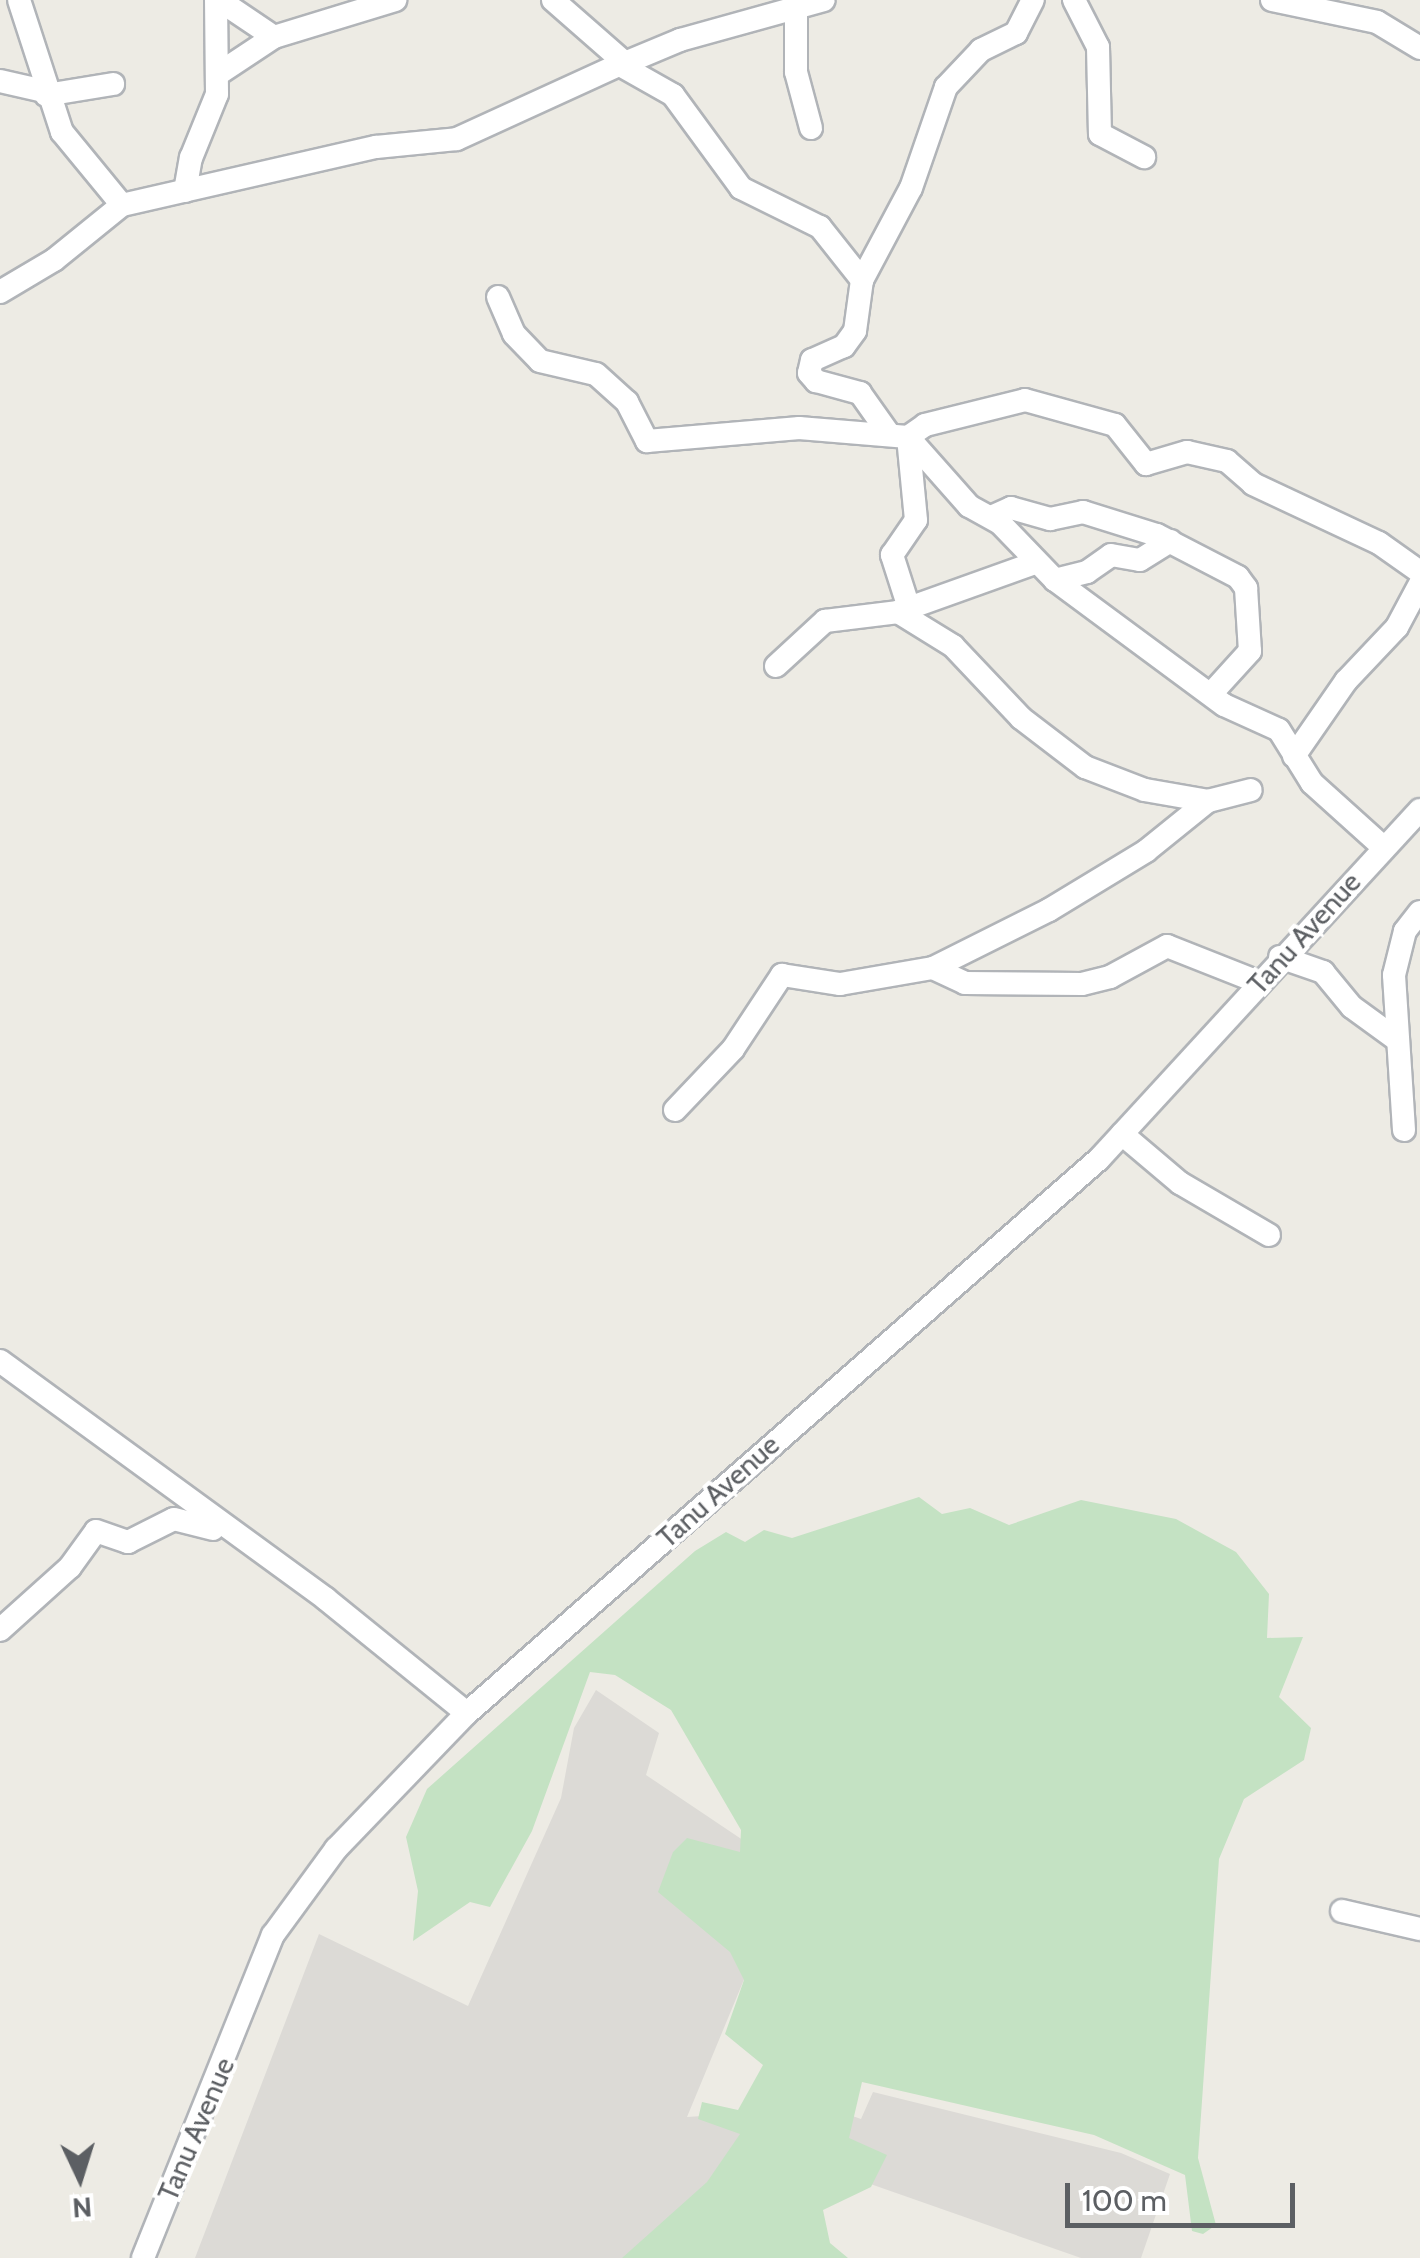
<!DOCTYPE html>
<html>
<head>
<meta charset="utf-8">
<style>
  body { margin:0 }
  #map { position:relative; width:1420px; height:2258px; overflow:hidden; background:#edebe4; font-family:Cabin,sans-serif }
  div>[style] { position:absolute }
  .industrial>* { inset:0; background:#dcdad6 }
  .green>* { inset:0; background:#c4e2c3 }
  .roads { filter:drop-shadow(2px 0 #b1b4b8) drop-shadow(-2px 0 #b1b4b8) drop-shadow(0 2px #b1b4b8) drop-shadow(0 -2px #b1b4b8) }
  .minor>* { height:22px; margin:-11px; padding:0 11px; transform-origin:11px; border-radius:11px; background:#fff }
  span { translate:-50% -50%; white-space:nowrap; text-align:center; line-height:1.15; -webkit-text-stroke:8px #fff; paint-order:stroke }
  .street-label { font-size:28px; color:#5c5f63 }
  .north { position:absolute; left:30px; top:2128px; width:100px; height:100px; -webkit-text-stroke:8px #fff; paint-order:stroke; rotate:176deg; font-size:28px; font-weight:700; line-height:40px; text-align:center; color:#5c5f63 }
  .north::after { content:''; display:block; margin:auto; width:35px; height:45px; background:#5c5f63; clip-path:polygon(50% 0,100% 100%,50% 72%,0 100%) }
  .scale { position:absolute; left:1065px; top:2183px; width:230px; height:45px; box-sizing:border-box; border:5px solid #5c5f63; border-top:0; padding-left:12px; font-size:30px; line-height:35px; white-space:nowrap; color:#5c5f63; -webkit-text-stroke:8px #fff; paint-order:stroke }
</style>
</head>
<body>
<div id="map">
  <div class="industrial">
    <i style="clip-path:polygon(596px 1690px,659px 1733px,646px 1775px,789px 1871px,687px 2117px,748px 2113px,799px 2097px,861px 2119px,873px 2092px,1121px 2153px,1170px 2174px,1141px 2258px,1081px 2258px,842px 2174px,730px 2258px,195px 2258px,319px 1934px,468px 2006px,561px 1798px,574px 1728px)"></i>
  </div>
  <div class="green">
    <i style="clip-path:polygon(919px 1497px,942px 1514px,970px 1508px,1009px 1525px,1081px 1500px,1176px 1519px,1236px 1552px,1269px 1594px,1267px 1638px,1303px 1637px,1279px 1697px,1311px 1728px,1304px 1760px,1244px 1799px,1219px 1859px,1198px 2158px,1216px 2225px,1203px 2234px,1192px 2231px,1185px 2175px,1094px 2135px,862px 2082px,849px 2138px,887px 2155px,871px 2187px,823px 2210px,830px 2243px,848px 2258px,622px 2258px,707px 2182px,740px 2134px,698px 2119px,702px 2102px,738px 2110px,763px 2065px,725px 2034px,744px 1980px,730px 1952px,658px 1892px,673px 1852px,687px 1838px,740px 1852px,741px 1830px,671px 1710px,615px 1675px,590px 1672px,532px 1831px,490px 1907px,470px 1902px,413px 1941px,418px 1891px,406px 1837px,427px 1789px,695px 1551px,726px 1532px,745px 1542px,764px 1530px,792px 1538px)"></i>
  </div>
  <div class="roads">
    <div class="minor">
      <i style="left:19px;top:0;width:139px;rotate:72deg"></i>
      <i style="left:62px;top:132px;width:94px;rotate:50.6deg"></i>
      <i style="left:219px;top:0;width:66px;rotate:33.9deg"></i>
      <i style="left:553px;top:0;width:96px;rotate:41.2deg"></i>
      <i style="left:625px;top:63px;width:60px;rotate:-22.7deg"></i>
      <i style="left:680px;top:40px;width:149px;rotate:-15.5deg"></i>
      <i style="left:1074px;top:0;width:53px;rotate:62.9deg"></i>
      <i style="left:1098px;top:47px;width:87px;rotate:88.7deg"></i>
      <i style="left:1100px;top:134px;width:50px;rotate:27.6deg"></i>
      <i style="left:1272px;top:0;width:107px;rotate:11.8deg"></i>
      <i style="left:1377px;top:22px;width:50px;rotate:31.2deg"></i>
      <i style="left:796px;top:8px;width:64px;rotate:90deg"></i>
      <i style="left:796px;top:72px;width:58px;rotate:75deg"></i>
      <i style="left:620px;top:65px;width:61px;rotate:29.5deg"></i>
      <i style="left:673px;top:95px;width:115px;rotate:53.8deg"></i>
      <i style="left:741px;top:188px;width:88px;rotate:26.3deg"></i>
      <i style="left:820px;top:227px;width:68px;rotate:51.6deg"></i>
      <i style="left:862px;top:280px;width:51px;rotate:97.8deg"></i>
      <i style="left:855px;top:331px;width:19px;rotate:126deg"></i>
      <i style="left:844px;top:346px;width:35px;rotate:156deg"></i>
      <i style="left:812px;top:360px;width:13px;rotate:103deg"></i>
      <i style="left:809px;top:373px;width:11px;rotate:49deg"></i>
      <i style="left:816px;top:381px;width:46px;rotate:15.3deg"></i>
      <i style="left:860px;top:393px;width:50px;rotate:54.7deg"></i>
      <i style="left:218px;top:74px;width:67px;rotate:-33.5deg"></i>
      <i style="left:274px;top:37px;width:127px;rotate:-17deg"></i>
      <i style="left:0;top:81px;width:45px;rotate:12.8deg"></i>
      <i style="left:46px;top:95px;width:68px;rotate:-9.3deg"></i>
      <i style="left:185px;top:191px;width:34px;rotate:-80deg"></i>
      <i style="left:191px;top:158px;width:69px;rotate:-67.9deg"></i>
      <i style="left:217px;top:94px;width:94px;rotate:-90.6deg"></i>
      <i style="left:862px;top:280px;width:104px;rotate:-62deg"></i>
      <i style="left:911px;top:188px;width:107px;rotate:-70.9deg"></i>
      <i style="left:946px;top:87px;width:51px;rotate:-46.6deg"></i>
      <i style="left:981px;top:50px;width:39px;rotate:-26deg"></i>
      <i style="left:1016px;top:33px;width:37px;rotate:-63deg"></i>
      <i style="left:0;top:292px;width:63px;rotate:-30.7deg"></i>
      <i style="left:54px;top:260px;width:87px;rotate:-39deg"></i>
      <i style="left:122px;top:205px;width:261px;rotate:-12.9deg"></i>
      <i style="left:376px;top:147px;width:81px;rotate:-5.6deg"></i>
      <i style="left:457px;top:139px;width:183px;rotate:-24.6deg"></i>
      <i style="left:498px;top:297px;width:40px;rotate:66.6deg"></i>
      <i style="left:514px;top:334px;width:37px;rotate:46deg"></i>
      <i style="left:540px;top:361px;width:57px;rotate:13.1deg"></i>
      <i style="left:596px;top:374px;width:42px;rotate:42.1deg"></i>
      <i style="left:627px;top:402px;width:44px;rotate:62.9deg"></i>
      <i style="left:647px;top:441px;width:153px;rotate:-4.9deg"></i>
      <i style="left:799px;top:428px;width:109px;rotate:4.7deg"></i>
      <i style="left:908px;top:437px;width:92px;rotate:48.5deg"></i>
      <i style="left:969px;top:506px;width:35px;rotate:29deg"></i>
      <i style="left:1000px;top:523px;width:79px;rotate:46deg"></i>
      <i style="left:1055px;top:580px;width:210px;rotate:36.5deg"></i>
      <i style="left:1224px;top:705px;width:60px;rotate:24.4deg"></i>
      <i style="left:1279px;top:730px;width:62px;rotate:58.1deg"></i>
      <i style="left:1312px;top:783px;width:96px;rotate:42deg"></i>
      <i style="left:991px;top:517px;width:22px;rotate:-24deg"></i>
      <i style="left:1011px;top:508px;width:41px;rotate:15.8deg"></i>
      <i style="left:1050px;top:519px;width:34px;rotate:-12deg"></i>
      <i style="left:1083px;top:512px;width:77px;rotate:17.3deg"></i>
      <i style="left:1157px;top:535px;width:91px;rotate:27.4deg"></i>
      <i style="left:1238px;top:577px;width:14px;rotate:54deg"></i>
      <i style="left:1246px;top:588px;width:63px;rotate:86.4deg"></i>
      <i style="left:1250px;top:651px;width:58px;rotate:132.2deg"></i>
      <i style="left:1055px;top:580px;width:33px;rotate:-14deg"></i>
      <i style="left:1087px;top:572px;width:29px;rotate:-35deg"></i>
      <i style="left:1111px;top:555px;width:29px;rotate:10deg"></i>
      <i style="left:1140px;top:560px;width:36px;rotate:-32deg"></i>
      <i style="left:909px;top:608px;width:56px;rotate:-107.8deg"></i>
      <i style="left:892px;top:555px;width:42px;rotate:-55.6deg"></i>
      <i style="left:916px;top:520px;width:83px;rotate:-95.5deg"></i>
      <i style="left:908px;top:437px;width:21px;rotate:-35deg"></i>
      <i style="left:925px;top:425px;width:103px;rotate:-14deg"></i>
      <i style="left:1025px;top:400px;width:93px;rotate:15.5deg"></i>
      <i style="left:1115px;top:425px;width:50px;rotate:51.5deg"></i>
      <i style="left:1146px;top:464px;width:43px;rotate:-16.3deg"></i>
      <i style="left:1187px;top:452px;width:41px;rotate:12.7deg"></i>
      <i style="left:1227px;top:461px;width:35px;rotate:41deg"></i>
      <i style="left:1253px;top:484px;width:139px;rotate:25.1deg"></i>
      <i style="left:1379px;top:543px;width:50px;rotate:35.3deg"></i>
      <i style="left:898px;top:612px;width:65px;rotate:31.7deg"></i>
      <i style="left:953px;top:646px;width:99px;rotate:46.6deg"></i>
      <i style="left:1021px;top:718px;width:81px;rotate:37.4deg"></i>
      <i style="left:1085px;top:767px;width:64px;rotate:21deg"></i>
      <i style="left:1145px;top:790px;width:64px;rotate:9.9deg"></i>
      <i style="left:776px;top:666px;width:67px;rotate:-42.6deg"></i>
      <i style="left:825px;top:621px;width:74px;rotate:-7deg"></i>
      <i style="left:898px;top:612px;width:145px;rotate:-19.7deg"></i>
      <i style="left:1294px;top:756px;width:91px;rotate:-55.3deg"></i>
      <i style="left:1346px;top:681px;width:74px;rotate:-46.6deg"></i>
      <i style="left:1397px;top:627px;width:49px;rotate:-61.9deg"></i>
      <i style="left:1280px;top:957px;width:46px;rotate:19.2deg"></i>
      <i style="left:1323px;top:972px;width:45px;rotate:50.4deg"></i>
      <i style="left:1352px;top:1007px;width:54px;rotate:36deg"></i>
      <i style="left:933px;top:968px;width:35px;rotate:25deg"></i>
      <i style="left:965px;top:983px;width:117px;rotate:0.5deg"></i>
      <i style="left:1082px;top:984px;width:29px;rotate:-14deg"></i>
      <i style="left:1110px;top:977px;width:65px;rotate:-28.5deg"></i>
      <i style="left:1167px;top:946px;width:98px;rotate:21.6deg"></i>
      <i style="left:675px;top:1110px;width:84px;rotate:-46.4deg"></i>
      <i style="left:733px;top:1049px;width:89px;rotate:-56.5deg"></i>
      <i style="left:782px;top:975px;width:59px;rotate:8.8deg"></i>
      <i style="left:840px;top:984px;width:94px;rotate:-9.8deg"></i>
      <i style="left:933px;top:968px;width:130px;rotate:-26.6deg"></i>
      <i style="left:1049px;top:910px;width:114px;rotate:-31.3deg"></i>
      <i style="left:1146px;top:851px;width:80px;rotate:-38.9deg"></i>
      <i style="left:1208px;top:801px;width:44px;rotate:-14.3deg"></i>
      <i style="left:1404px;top:1130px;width:155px;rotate:-93.7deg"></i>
      <i style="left:1394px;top:975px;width:45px;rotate:-76deg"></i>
      <i style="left:1405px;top:931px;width:24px;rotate:-52deg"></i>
      <i style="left:1122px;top:1134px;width:76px;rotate:40.2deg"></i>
      <i style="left:1180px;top:1183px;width:103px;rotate:30.3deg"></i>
      <i style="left:0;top:1361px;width:404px;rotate:36.1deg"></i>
      <i style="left:326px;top:1599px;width:181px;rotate:39deg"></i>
      <i style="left:0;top:1630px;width:94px;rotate:-42deg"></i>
      <i style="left:70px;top:1567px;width:44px;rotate:-54.2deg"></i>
      <i style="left:96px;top:1531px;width:34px;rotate:19deg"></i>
      <i style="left:128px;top:1542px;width:51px;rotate:-26.6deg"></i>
      <i style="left:174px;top:1519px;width:40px;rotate:14.4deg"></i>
      <i style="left:1342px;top:1911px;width:80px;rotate:13deg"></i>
      <i style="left:143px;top:2258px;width:348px;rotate:-68.1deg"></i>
      <i style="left:273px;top:1935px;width:107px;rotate:-53.8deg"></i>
      <i style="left:336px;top:1849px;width:189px;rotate:-46.1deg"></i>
      <i style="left:467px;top:1713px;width:840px;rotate:-41.24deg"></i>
      <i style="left:1099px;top:1159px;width:474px;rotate:-47.4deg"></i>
    </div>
  </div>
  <div class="street-label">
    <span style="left:1304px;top:933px;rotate:-48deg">Tanu Avenue</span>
    <span style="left:718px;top:1491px;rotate:-42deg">Tanu Avenue</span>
    <span style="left:196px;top:2129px;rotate:-67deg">Tanu Avenue</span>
  </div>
  <div class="north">N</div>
  <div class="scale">100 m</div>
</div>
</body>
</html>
